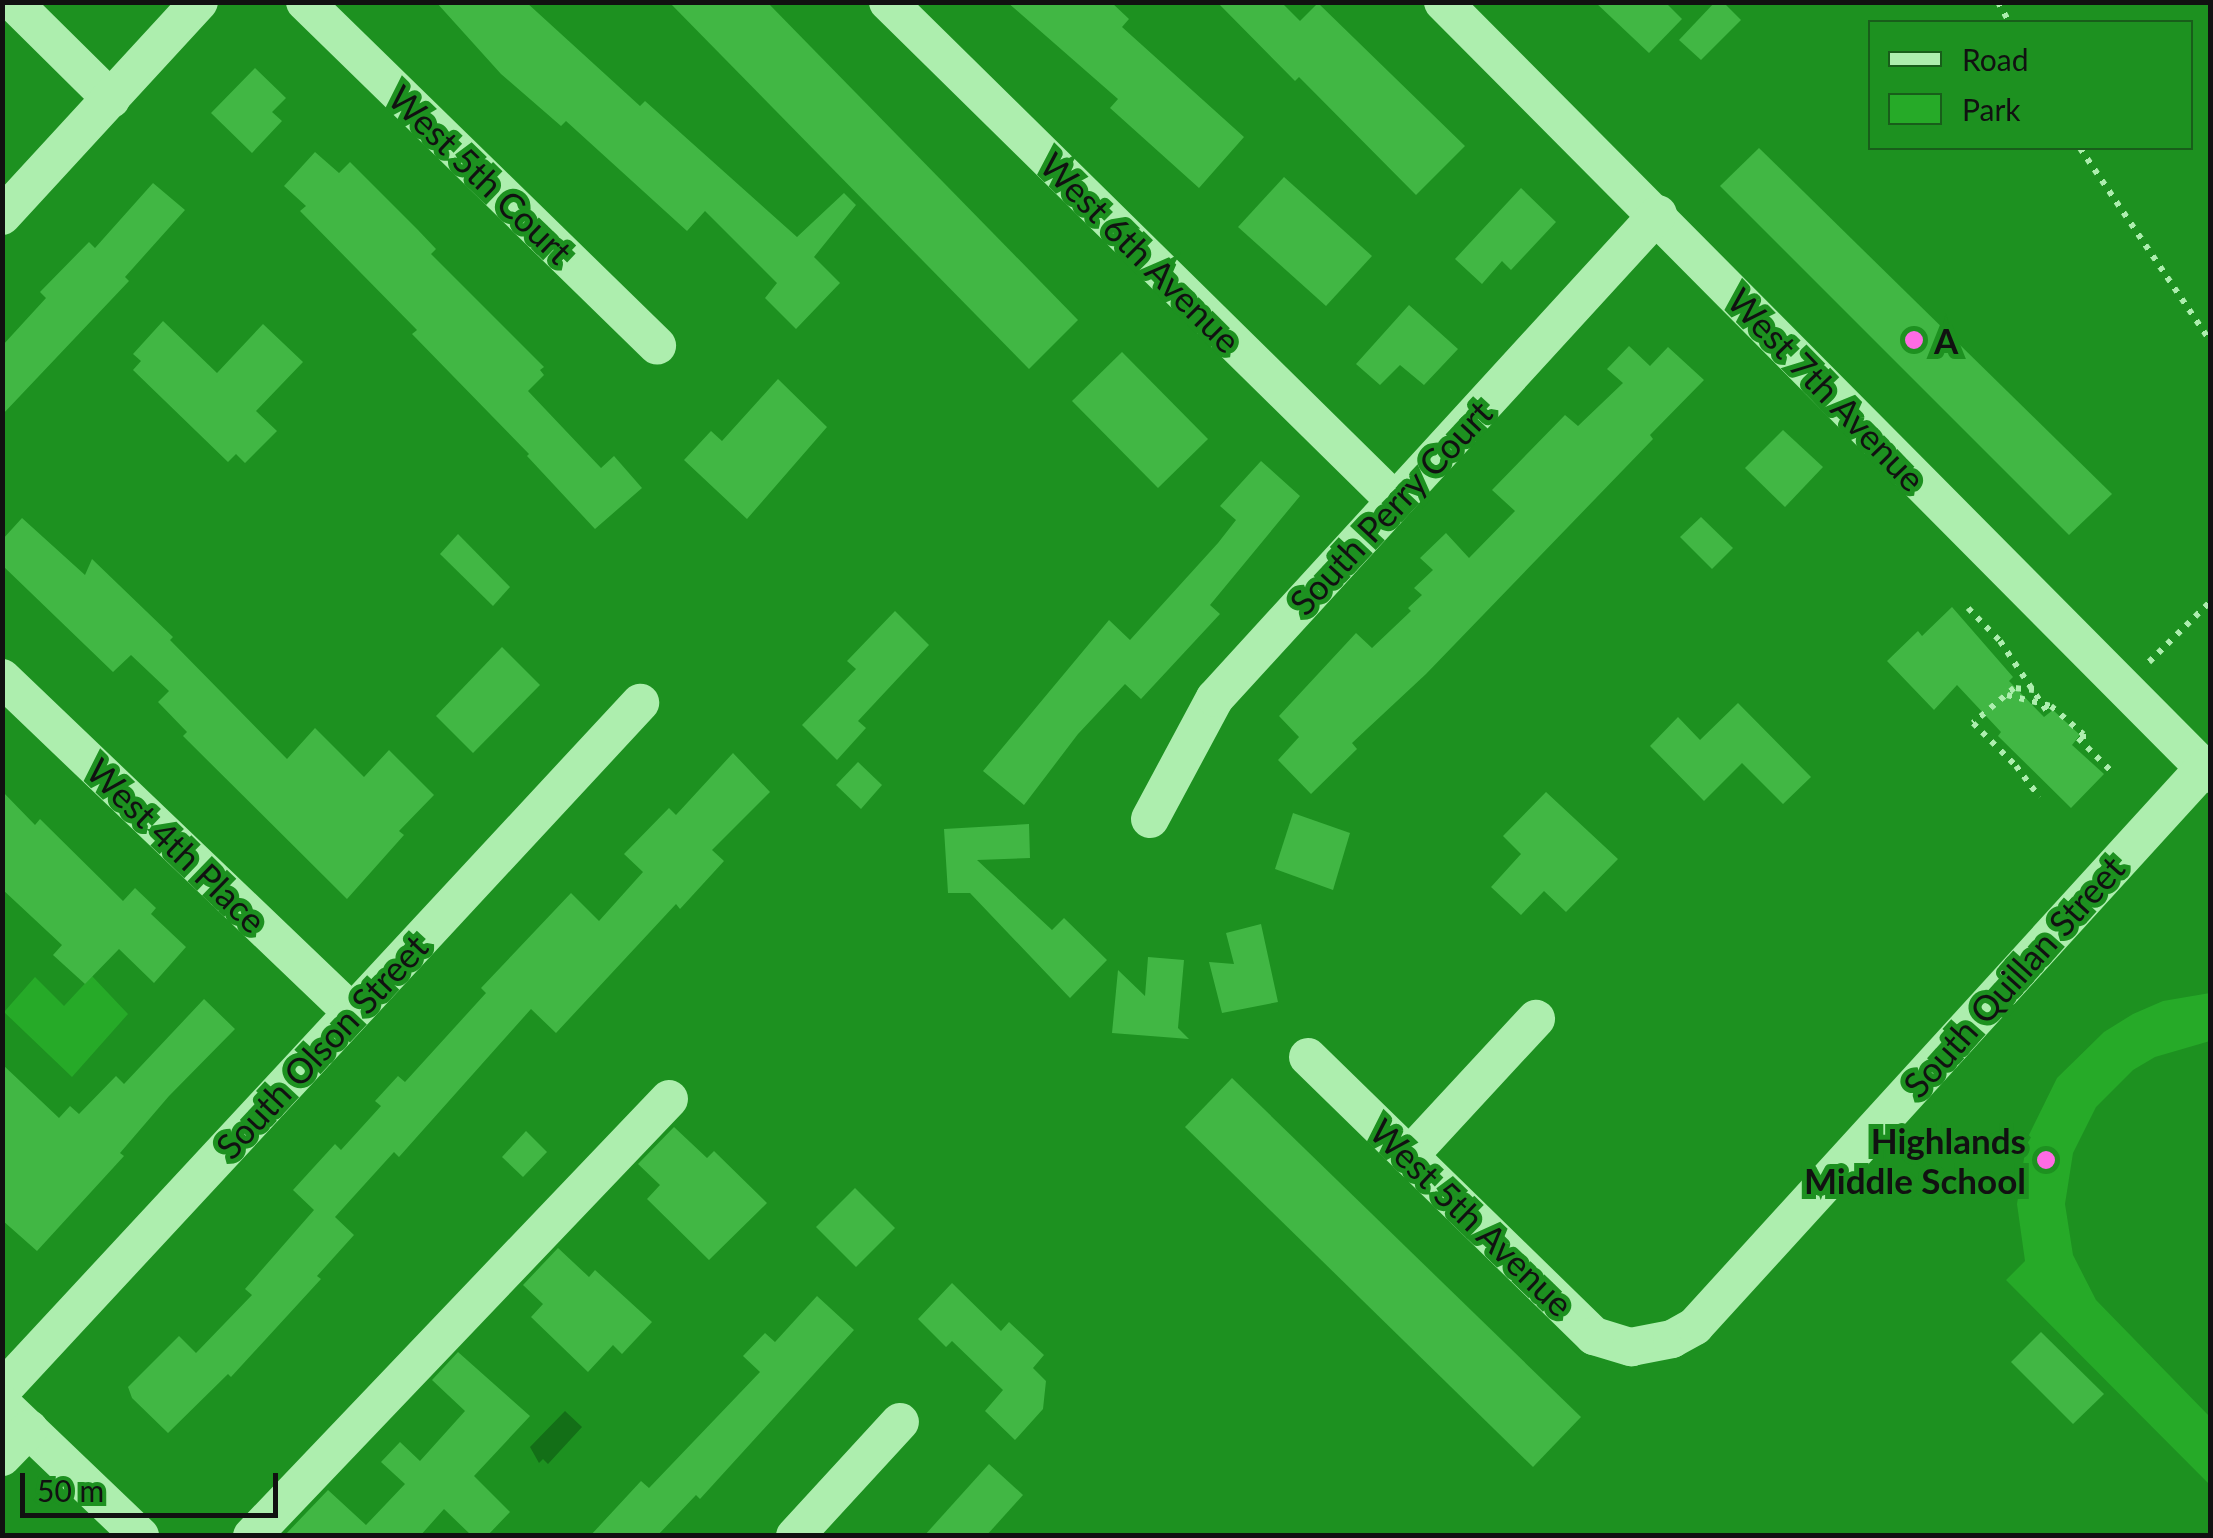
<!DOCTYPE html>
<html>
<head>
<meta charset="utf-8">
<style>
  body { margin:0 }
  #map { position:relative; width:2213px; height:1538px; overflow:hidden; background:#1d9120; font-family:Lato,sans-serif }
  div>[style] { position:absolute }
  .green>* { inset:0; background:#26aa28 }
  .water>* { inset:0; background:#136f17 }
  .building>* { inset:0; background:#41b744 }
  .path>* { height:6px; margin-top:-3px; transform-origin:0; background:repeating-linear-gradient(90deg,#adeeae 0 5px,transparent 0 13px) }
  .minor>* { height:38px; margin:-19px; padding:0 19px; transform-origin:19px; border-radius:19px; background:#adeeae }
  .dots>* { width:28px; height:28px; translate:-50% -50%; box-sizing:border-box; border:5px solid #1d9120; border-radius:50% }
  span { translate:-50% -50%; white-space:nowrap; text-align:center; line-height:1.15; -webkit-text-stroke:10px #1d9120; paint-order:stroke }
  .street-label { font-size:35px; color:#111 }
  .poi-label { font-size:35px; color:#111; font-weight:700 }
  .left { translate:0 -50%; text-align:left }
  .right { translate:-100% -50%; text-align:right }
  .frame { position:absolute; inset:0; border:5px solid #111; pointer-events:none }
  .legend { position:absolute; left:1868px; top:20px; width:325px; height:130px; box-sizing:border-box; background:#1d9120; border:2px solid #185e1a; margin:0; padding:12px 18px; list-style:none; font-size:30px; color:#111 }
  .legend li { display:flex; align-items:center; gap:20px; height:50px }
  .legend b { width:50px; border:2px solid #185e1a }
  .scale { position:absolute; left:20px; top:1473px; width:258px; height:45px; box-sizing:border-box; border:5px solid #111; border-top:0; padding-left:12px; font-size:30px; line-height:35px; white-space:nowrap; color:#111; -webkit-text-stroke:8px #1d9120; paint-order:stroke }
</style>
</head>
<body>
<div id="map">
  <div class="green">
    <i style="clip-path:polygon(92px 976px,128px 1014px,72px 1077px,4px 1012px,35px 977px,64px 1006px)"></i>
    <i style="clip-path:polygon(2210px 993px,2210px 1041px,2155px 1057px,2133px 1070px,2096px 1107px,2073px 1153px,2065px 1204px,2073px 1255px,2096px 1300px,2210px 1417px,2210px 1485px,2006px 1280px,2025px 1261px,2017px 1204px,2027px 1139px,2057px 1078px,2104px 1032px,2133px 1014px,2163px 1001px)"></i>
  </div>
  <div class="water">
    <i style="clip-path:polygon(565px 1411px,582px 1427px,548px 1464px,543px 1459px,539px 1463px,530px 1447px)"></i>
  </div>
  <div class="building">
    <i style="clip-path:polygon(436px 2px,526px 2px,640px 106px,645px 101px,797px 237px,844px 193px,856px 205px,814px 257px,840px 283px,796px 329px,765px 298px,777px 283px,705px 211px,687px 231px,566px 121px,561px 126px,501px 74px)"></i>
    <i style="clip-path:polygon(669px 2px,767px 2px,1078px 320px,1029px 369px)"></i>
    <i style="clip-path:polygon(1007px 2px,1111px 2px,1129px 19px,1122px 27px,1244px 137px,1199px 188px,1110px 108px,1118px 99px)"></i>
    <i style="clip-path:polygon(1217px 2px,1281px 2px,1300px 21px,1318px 3px,1465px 146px,1416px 195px,1299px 77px,1295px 81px)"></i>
    <i style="clip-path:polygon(1595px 2px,1665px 2px,1682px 19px,1649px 53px)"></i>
    <i style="clip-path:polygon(1715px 2px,1723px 2px,1741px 20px,1701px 60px,1679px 40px)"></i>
    <i style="clip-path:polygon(255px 68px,286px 98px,272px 112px,282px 121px,252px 153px,211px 113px)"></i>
    <i style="clip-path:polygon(1759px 148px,2112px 494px,2069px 535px,1720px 186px)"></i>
    <i style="clip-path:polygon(315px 152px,339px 173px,350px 162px,418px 230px,436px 249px,431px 254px,544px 367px,540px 370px,544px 375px,528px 391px,601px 468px,614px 456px,642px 488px,595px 529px,527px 456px,529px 454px,412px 334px,417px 330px,300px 211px,306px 206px,284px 186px)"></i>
    <i style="clip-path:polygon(1284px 177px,1372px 256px,1326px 306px,1238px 227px)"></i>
    <i style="clip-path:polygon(153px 183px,185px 210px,125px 277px,129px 281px,2px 415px,2px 346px,46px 298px,40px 292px,89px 242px,95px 248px)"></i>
    <i style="clip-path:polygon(1521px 188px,1556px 222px,1511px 270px,1502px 261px,1482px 284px,1455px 259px)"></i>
    <i style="clip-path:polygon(1409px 305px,1458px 349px,1424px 385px,1400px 365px,1380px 385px,1356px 364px)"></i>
    <i style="clip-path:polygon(163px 321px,217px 373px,263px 324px,303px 362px,256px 411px,277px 431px,245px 463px,236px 454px,228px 462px,133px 370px,141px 361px,133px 354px)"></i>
    <i style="clip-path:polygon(1629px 346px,1650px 366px,1668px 347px,1704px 380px,1650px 435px,1653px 439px,1426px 674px,1352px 743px,1357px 749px,1311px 794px,1278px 760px,1299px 737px,1279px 716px,1356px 633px,1372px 648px,1411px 611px,1408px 608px,1422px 595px,1414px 588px,1433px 570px,1420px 558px,1446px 533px,1469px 558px,1515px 511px,1492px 490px,1565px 415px,1578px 426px,1623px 383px,1607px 369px)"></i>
    <i style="clip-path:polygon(1122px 352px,1208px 439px,1158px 488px,1072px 401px)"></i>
    <i style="clip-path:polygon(778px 379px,827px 427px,747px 519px,684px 460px,711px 431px,722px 441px)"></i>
    <i style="clip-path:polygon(1783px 430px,1823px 467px,1785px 507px,1745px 468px)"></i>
    <i style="clip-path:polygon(1261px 461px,1300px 496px,1210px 605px,1220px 614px,1141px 699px,1125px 684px,1078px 734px,1024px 805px,983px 771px,1109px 620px,1130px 640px,1218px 543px,1236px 520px,1220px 506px)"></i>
    <i style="clip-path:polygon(1701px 517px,1733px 548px,1712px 569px,1680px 537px)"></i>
    <i style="clip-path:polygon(22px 518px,85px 575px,92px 559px,173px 637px,170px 640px,287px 759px,315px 728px,364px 777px,389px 750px,434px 795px,399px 831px,404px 835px,347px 899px,183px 736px,187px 732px,158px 702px,169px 691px,131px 655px,113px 672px,2px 565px,2px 540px)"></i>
    <i style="clip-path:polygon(458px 534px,510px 587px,493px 606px,440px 554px)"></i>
    <i style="clip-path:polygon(1952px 607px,2013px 677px,2009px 681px,2044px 717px,2053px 710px,2080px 735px,2072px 745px,2104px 774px,2071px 808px,1998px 736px,2001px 732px,1957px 685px,1934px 710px,1887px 661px,1918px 631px,1922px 636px)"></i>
    <i style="clip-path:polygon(895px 611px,929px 645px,858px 721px,866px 728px,837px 760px,802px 725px,856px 669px,847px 661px)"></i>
    <i style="clip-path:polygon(502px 647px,540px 685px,473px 753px,436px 716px)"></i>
    <i style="clip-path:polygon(1738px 703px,1811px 777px,1783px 804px,1742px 763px,1704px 801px,1650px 746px,1678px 717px,1700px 740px)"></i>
    <i style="clip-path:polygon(733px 753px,770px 792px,712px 850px,724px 861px,680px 909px,676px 904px,556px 1033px,531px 1009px,399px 1157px,394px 1152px,335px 1217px,354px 1235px,317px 1276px,321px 1279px,231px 1377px,228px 1374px,168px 1433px,132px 1398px,128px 1387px,179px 1336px,196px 1353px,252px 1295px,245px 1289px,314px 1210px,293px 1190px,335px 1144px,341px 1150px,381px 1106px,375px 1101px,398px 1076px,405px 1082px,486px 993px,481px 988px,571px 893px,599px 921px,643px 872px,624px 854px,669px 808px,676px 815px)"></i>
    <i style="clip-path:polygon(858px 762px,882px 785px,861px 809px,836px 785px)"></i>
    <i style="clip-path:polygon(2px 791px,35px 825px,40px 819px,123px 901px,135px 888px,156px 908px,151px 914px,186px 947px,154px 983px,119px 949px,85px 984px,53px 955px,62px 945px,2px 889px)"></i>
    <i style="clip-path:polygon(1546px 792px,1618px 859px,1566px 912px,1544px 891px,1521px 915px,1491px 887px,1521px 854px,1503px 836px)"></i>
    <i style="clip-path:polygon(1293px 813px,1350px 833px,1333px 890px,1275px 869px)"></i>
    <i style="clip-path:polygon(1029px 824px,1030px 858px,977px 860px,1052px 930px,1064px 918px,1107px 960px,1070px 998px,970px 893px,948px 893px,944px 829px)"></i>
    <i style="clip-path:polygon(1261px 924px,1278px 1002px,1222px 1013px,1209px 962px,1234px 964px,1226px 933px)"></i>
    <i style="clip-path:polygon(1148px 957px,1184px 960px,1178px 1028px,1189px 1039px,1112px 1033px,1118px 970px,1145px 996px)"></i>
    <i style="clip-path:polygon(204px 999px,235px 1029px,169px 1096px,120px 1153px,124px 1156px,37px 1251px,2px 1220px,2px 1064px,59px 1118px,70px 1106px,79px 1114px,116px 1076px,124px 1084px)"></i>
    <i style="clip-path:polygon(1232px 1078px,1581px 1417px,1533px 1467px,1185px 1127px)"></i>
    <i style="clip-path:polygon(674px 1127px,707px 1158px,714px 1151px,767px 1203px,709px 1260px,647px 1199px,660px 1185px,638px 1164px)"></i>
    <i style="clip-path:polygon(526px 1131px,547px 1152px,523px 1177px,502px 1157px)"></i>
    <i style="clip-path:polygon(855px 1188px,895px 1228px,856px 1267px,816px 1227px)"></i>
    <i style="clip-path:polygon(558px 1248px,589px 1277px,595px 1270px,652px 1322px,622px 1354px,613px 1345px,588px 1372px,531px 1317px,543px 1304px,523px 1285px)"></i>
    <i style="clip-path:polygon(952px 1283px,1001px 1331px,1009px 1322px,1044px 1355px,1033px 1368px,1046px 1381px,1043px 1409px,1015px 1440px,985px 1411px,1003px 1390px,952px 1341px,946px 1347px,918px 1319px)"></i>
    <i style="clip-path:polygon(817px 1296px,854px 1330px,700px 1499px,696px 1495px,657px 1536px,590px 1536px,641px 1481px,649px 1488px,760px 1372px,743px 1356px,765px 1333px,775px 1342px)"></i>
    <i style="clip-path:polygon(2041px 1332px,2104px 1394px,2073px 1424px,2011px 1362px)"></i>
    <i style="clip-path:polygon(458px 1352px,530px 1416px,474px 1476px,510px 1512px,487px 1536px,472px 1536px,444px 1509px,420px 1536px,284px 1536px,328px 1490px,366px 1525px,405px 1484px,381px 1462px,400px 1442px,420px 1461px,465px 1411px,432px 1380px)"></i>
    <i style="clip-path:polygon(989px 1464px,1023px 1495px,986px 1536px,924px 1536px)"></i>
  </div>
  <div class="path">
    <i style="left:1998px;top:2px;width:23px;rotate:61deg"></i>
    <i style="left:2080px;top:148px;width:233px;rotate:56deg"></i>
    <i style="left:1968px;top:608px;width:46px;rotate:45.9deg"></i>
    <i style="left:2000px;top:641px;width:87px;rotate:56.3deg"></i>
    <i style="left:2149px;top:662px;width:86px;rotate:-44.5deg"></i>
    <i style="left:2034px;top:690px;width:20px;rotate:-174deg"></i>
    <i style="left:2014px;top:688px;width:54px;rotate:139.5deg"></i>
    <i style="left:1973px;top:723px;width:61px;rotate:45deg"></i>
    <i style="left:2016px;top:766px;width:39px;rotate:53deg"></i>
    <i style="left:2007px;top:695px;width:45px;rotate:14deg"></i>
    <i style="left:2051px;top:706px;width:43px;rotate:41.2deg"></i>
    <i style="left:2083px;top:734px;width:10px;rotate:90deg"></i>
    <i style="left:2078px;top:738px;width:48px;rotate:45deg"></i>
  </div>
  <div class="minor">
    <i style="left:13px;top:2px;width:138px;rotate:44.7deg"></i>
    <i style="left:305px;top:2px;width:492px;rotate:44.3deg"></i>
    <i style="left:888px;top:2px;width:711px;rotate:44.54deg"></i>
    <i style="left:1443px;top:2px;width:1088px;rotate:45.19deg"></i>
    <i style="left:2px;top:216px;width:291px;rotate:-47.4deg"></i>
    <i style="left:2px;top:678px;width:484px;rotate:43.7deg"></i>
    <i style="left:1150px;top:819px;width:137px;rotate:-61.8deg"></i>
    <i style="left:1215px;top:698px;width:656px;rotate:-47.53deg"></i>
    <i style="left:1308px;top:1057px;width:400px;rotate:44.3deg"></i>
    <i style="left:1594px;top:1336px;width:39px;rotate:17deg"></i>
    <i style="left:1631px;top:1347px;width:42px;rotate:-11deg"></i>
    <i style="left:1672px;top:1339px;width:26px;rotate:-29deg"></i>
    <i style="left:1695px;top:1326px;width:755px;rotate:-47.63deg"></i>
    <i style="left:1409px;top:1156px;width:187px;rotate:-47.2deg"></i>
    <i style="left:2px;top:1390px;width:938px;rotate:-47.12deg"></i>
    <i style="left:2px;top:1404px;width:191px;rotate:43.7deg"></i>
    <i style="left:2px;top:1457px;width:39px;rotate:-46deg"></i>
    <i style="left:252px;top:1536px;width:604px;rotate:-46.34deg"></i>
    <i style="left:795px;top:1536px;width:155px;rotate:-47.4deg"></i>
  </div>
  <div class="dots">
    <i style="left:1914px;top:340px;background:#fe6be3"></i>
    <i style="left:2046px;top:1160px;background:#fe6be3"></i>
  </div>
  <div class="street-label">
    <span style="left:481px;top:174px;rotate:44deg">West 5th Court</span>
    <span style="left:1141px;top:252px;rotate:45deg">West 6th Avenue</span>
    <span style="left:1827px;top:389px;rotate:46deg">West 7th Avenue</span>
    <span style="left:1390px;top:507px;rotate:-47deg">South Perry Court</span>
    <span style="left:177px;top:845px;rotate:44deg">West 4th Place</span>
    <span style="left:2013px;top:976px;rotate:-48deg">South Quillan Street</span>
    <span style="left:321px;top:1046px;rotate:-47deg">South Olson Street</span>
    <span style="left:1472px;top:1217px;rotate:44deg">West 5th Avenue</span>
  </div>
  <div class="poi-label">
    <span class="left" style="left:1934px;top:340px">A</span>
    <span class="right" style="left:2026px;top:1160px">Highlands<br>Middle School</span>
  </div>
  <div class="frame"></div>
  <ul class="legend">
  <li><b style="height:12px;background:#adeeae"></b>Road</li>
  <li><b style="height:28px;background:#26aa28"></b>Park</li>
  </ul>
  <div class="scale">50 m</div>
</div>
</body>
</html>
